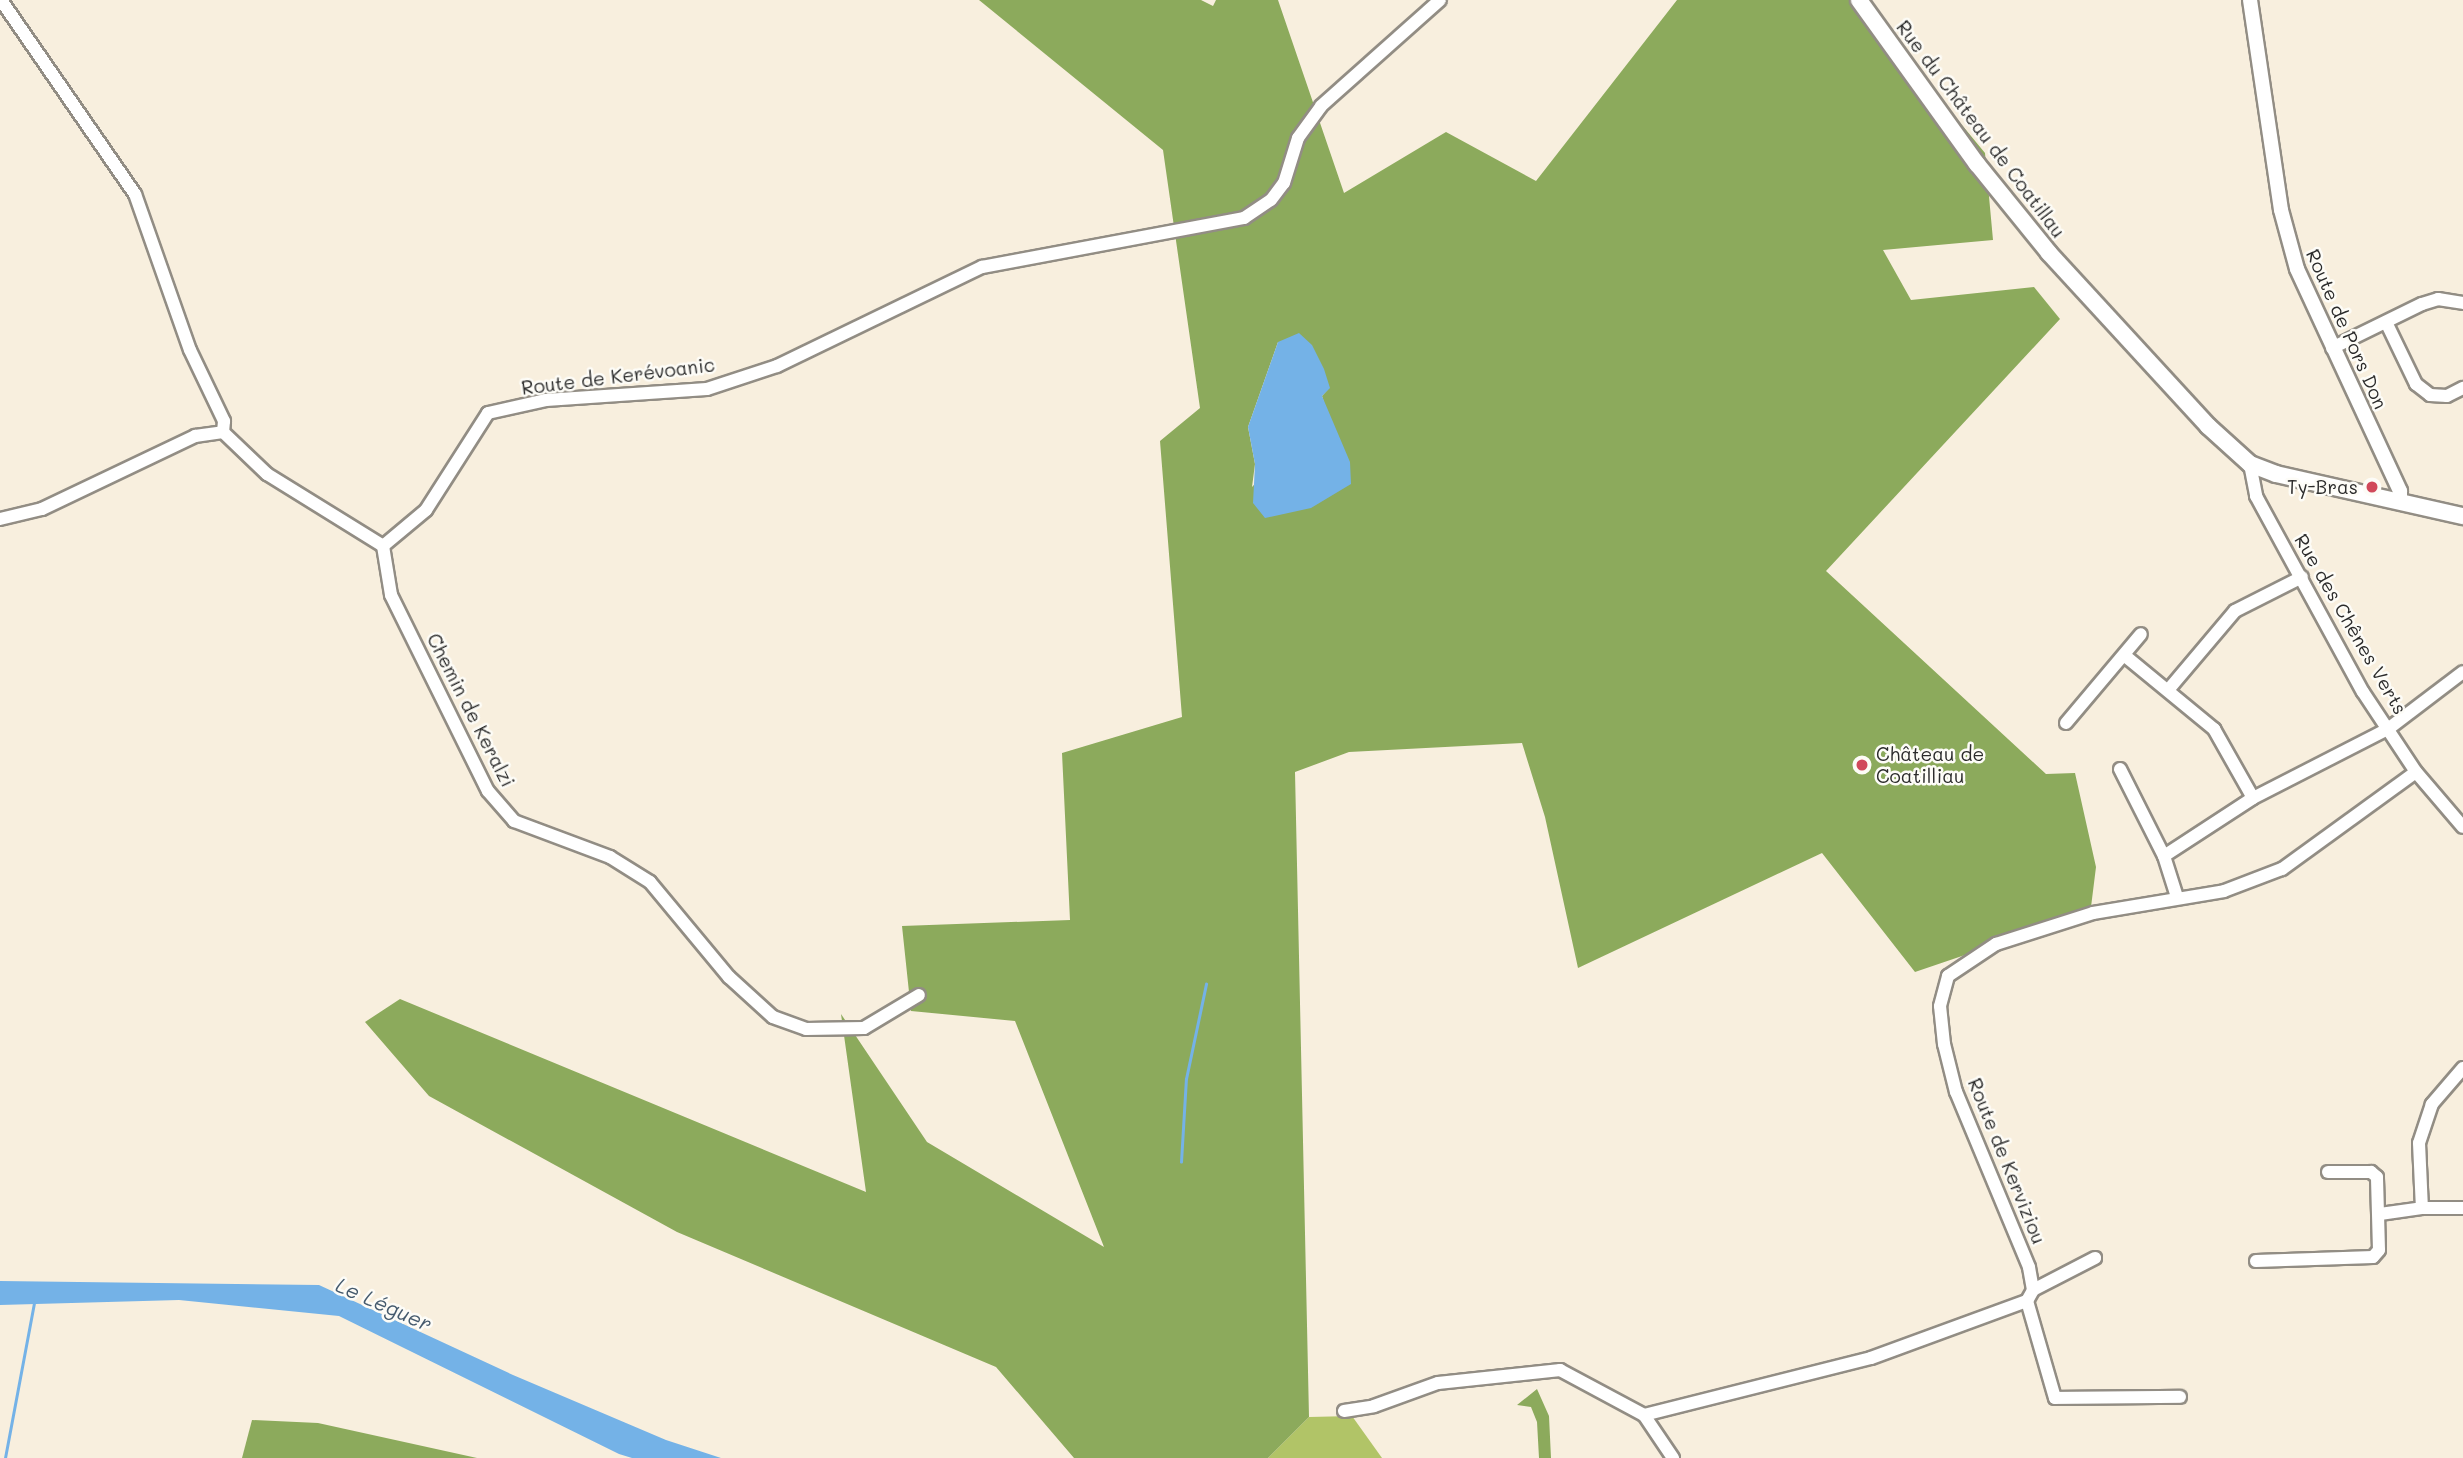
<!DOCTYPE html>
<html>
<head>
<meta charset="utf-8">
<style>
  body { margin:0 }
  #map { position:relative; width:2463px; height:1458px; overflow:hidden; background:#f8efde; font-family:Mali,sans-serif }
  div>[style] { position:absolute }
  .green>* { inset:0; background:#b1c467 }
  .forest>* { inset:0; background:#8caa5c }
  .water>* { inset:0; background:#74b2e7 }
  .stream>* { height:2.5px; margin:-1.25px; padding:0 1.25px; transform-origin:1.25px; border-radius:1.25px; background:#74b2e7 }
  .roads { filter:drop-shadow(2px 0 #928d84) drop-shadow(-2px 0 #928d84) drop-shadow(0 2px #928d84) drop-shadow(0 -2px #928d84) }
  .minor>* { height:12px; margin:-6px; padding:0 6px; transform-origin:6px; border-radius:6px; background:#fff }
  .tertiary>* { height:14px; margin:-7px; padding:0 7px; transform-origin:7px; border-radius:7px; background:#fff }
  .secondary>* { height:16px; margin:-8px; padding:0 8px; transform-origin:8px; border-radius:8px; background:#fff }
  .dots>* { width:19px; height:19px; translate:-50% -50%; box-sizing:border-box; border:4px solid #fdfcf7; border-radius:50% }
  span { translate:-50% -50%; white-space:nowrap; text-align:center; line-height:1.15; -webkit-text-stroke:5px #fdfcf7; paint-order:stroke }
  .street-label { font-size:19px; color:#2b2b2b }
  .poi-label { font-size:19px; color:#2b2b2b }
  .right { translate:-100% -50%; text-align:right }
  .left { translate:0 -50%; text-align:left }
  .water-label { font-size:21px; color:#455a6d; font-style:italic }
</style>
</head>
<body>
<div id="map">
  <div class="green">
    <i style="clip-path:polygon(1352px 1416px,1382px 1458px,1268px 1458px,1309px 1417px)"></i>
  </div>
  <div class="forest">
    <i style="clip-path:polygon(evenodd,979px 0,1201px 0,1213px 6px,1216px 0,1278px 0,1344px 193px,1446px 132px,1536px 181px,1677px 0,1859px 0,1985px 153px,1993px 240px,1883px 250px,1911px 300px,2034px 287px,2060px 319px,1826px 571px,2046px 774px,2075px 773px,2096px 867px,2091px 907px,2065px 921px,1915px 972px,1822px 853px,1578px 968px,1545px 817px,1522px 743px,1349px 752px,1295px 772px,1309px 1417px,1268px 1458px,1074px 1458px,996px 1367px,677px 1232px,429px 1096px,365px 1022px,400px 999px,866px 1192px,841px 1014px,927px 1142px,1104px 1247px,1015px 1021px,911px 1011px,902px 926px,1070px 920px,1062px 753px,1182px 717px,1160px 441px,1200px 408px,1163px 150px,979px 0,1278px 342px,1329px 388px,1322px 396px,1326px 409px,1252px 487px,1255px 464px,1248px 427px,1278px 342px)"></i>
    <i style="clip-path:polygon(1537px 1389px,1549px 1416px,1551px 1458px,1539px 1458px,1537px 1422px,1531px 1407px,1517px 1405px)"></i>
    <i style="clip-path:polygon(252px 1420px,318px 1423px,477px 1458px,242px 1458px)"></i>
  </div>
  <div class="water">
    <i style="clip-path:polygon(1299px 333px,1312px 345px,1324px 369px,1330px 388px,1322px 396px,1350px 462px,1351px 484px,1311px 508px,1265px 518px,1253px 503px,1255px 464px,1248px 427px,1278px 342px)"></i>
    <i style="clip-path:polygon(0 1281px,319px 1285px,513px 1375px,666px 1440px,721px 1458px,632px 1458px,619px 1454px,339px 1316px,179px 1300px,0 1305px)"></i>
  </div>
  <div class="stream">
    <i style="left:1181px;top:1162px;width:83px;rotate:-86.6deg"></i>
    <i style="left:1186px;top:1079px;width:97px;rotate:-78.1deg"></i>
    <i style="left:5px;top:1458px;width:158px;rotate:-79.4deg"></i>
  </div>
  <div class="roads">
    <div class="minor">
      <i style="left:1px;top:0;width:236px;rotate:55.4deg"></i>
      <i style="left:135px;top:194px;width:165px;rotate:70.6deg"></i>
      <i style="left:190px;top:350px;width:79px;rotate:64.4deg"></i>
      <i style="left:224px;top:421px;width:11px;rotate:95deg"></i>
      <i style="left:2386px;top:322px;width:69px;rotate:64.2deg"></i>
      <i style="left:2416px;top:384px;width:18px;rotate:38deg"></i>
      <i style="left:2430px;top:395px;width:17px;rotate:3deg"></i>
      <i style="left:2447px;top:396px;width:18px;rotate:-27deg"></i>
      <i style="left:2332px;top:348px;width:100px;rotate:-26.1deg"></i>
      <i style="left:2422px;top:304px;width:17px;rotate:-17deg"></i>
      <i style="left:2438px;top:299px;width:25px;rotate:9deg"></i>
      <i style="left:2250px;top:464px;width:33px;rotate:79deg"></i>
      <i style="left:2256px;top:496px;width:223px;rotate:61.4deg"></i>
      <i style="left:2363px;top:692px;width:96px;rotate:56.5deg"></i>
      <i style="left:2416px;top:772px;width:72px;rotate:49.5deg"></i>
      <i style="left:0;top:519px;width:43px;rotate:-13.4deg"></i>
      <i style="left:42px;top:509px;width:170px;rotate:-25.5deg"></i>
      <i style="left:195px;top:436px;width:28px;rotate:-8deg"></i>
      <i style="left:223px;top:432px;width:61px;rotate:43.7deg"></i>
      <i style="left:267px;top:474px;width:137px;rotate:31.8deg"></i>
      <i style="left:383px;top:546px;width:56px;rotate:-39.9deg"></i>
      <i style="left:426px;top:510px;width:115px;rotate:-57.4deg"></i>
      <i style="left:488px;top:413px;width:59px;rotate:-12.6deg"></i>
      <i style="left:546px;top:400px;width:161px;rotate:-3.9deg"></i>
      <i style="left:707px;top:389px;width:74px;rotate:-18.2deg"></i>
      <i style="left:777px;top:366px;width:228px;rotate:-25.8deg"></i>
      <i style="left:982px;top:267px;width:267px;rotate:-10.6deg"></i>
      <i style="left:1244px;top:218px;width:32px;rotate:-34deg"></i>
      <i style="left:1271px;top:200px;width:21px;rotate:-53deg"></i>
      <i style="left:1284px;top:183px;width:47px;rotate:-72.7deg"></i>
      <i style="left:1298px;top:138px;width:39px;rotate:-54deg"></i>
      <i style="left:1321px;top:106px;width:159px;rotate:-41.7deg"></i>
      <i style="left:383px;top:546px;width:50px;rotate:80.7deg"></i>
      <i style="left:391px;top:595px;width:219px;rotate:63.7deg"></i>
      <i style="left:488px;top:791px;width:40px;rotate:49deg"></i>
      <i style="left:514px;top:821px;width:103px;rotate:20.6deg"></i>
      <i style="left:610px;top:857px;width:47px;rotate:32deg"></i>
      <i style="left:650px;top:882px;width:124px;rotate:50.3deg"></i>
      <i style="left:729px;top:977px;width:59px;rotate:42.3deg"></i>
      <i style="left:773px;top:1017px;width:35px;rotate:20deg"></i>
      <i style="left:806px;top:1029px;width:58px;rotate:-1deg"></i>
      <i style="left:864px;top:1028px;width:64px;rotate:-31deg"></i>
      <i style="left:2124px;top:655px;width:117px;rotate:39.4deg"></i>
      <i style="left:2214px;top:729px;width:79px;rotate:60.5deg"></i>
      <i style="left:2169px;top:689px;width:102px;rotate:-49.8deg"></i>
      <i style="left:2235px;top:611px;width:75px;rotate:-26.9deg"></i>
      <i style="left:2066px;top:723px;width:116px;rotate:-49.9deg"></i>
      <i style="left:2120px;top:769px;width:97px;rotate:63.2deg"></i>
      <i style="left:2164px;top:856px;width:43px;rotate:72.4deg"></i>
      <i style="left:2164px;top:856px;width:106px;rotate:-33.1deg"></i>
      <i style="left:2253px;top:798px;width:152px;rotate:-27.1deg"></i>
      <i style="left:2388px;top:729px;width:94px;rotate:-37.2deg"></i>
      <i style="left:2463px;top:1068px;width:48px;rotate:130.7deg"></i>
      <i style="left:2432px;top:1104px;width:41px;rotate:108.4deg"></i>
      <i style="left:2419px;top:1143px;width:65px;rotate:87.4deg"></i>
      <i style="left:2422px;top:1208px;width:41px"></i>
      <i style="left:2380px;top:1214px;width:42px;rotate:-8.1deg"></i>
      <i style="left:2256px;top:1261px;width:117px;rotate:-2deg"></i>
      <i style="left:2373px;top:1257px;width:9px;rotate:-49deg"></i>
      <i style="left:2379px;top:1250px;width:73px;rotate:-91.6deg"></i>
      <i style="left:2377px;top:1177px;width:8px;rotate:-140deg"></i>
      <i style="left:2371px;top:1172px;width:43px;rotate:180deg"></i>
      <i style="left:2033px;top:1290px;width:70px;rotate:-27.3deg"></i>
      <i style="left:2027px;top:1301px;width:101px;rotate:73.9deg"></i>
      <i style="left:2055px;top:1398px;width:125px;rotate:-0.5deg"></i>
      <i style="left:1344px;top:1411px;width:30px;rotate:-9deg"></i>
      <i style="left:1374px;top:1406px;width:68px;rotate:-19.8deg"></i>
      <i style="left:1438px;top:1383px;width:123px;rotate:-6.1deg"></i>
      <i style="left:1560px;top:1370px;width:95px;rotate:28.2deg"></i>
      <i style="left:1644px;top:1415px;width:52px;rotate:56deg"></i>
      <i style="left:1644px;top:1415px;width:234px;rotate:-14.1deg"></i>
      <i style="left:1871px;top:1358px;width:166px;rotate:-20.1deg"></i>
      <i style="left:2027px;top:1301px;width:13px;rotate:-61deg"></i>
      <i style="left:2033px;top:1290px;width:23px;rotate:-100deg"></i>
      <i style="left:2029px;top:1267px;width:190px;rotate:-112.6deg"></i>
      <i style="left:1956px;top:1092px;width:49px;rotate:-104deg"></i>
      <i style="left:1944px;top:1044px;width:38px;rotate:-96deg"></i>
      <i style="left:1940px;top:1006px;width:31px;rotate:-75deg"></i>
      <i style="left:1948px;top:976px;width:58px;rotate:-33.7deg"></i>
      <i style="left:1996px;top:944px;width:102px;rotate:-17.7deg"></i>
      <i style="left:2093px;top:913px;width:133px;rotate:-9.5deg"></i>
      <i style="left:2224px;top:891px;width:62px;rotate:-20.8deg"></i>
      <i style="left:2282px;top:869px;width:165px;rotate:-35.9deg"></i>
    </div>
    <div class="tertiary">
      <i style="left:2250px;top:0;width:212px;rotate:81.6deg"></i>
      <i style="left:2281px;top:210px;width:61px;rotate:74.8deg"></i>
      <i style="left:2297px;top:269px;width:245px;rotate:65.1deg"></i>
      <i style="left:2400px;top:491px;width:10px;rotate:90deg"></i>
    </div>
    <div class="secondary">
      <i style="left:1859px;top:0;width:202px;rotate:54.3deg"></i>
      <i style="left:1977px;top:164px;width:114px;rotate:51deg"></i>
      <i style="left:2049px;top:253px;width:235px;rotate:47.4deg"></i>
      <i style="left:2208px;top:426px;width:57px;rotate:42.1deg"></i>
      <i style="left:2250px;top:464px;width:28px;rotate:21deg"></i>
      <i style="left:2276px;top:474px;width:192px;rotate:12.7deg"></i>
    </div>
  </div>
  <div class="dots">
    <i style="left:2372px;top:487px;background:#d1495b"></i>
    <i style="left:1862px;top:765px;background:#d1495b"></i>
  </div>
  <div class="street-label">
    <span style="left:1981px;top:129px;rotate:53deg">Rue du Château de Coatillau</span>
    <span style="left:2347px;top:329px;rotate:66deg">Route de Pors Don</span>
    <span style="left:618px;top:376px;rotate:-7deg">Route de Kerévoanic</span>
    <span style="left:2351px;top:624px;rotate:60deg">Rue des Chênes Verts</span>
    <span style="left:471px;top:710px;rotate:63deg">Chemin de Keralzi</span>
    <span style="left:2007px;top:1161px;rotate:68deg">Route de Kerviziou</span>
  </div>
  <div class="poi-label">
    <span class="right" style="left:2358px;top:487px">Ty-Bras</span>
    <span class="left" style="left:1876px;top:765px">Château de<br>Coatilliau</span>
  </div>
  <div class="water-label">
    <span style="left:384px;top:1304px;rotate:24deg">Le Léguer</span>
  </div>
</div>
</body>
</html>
